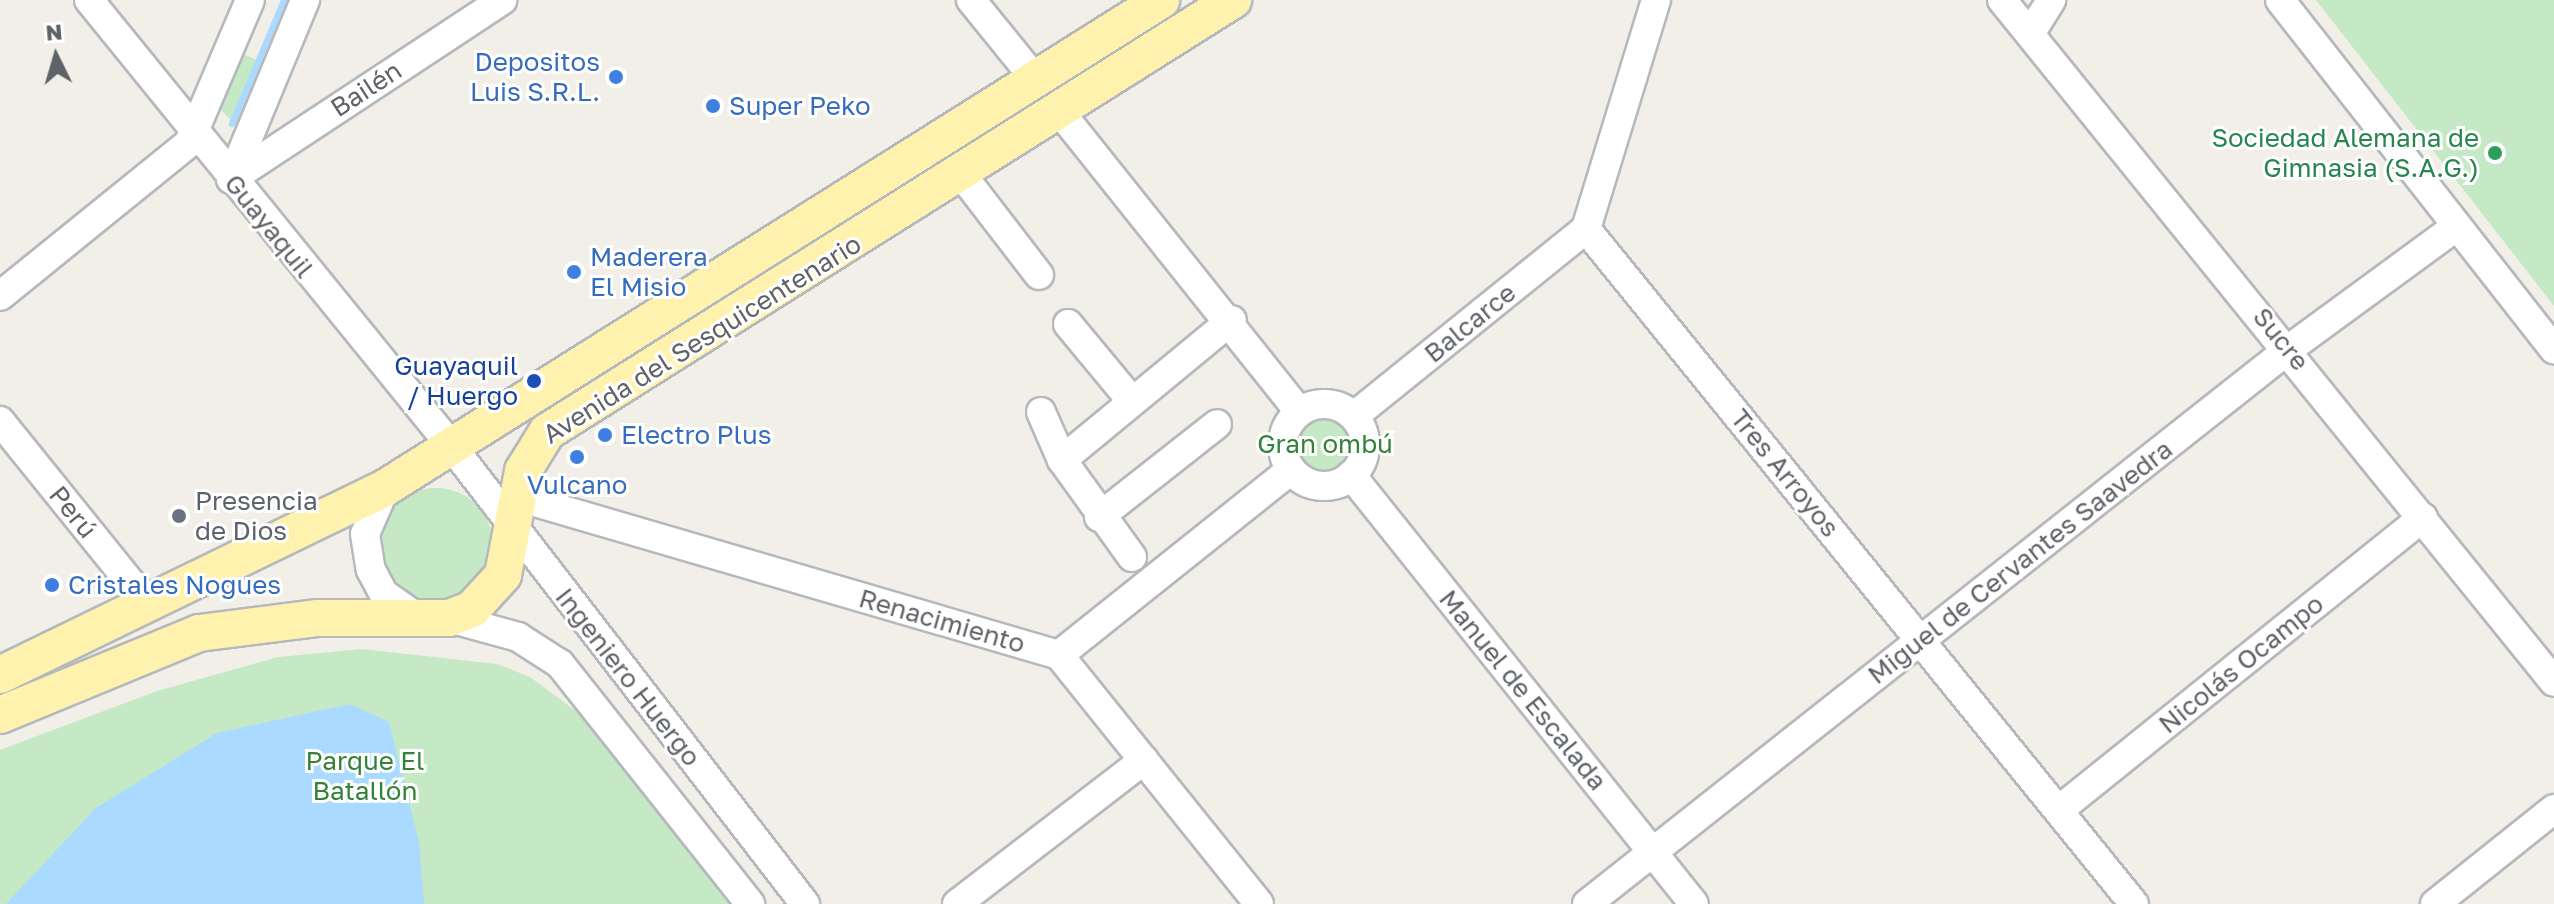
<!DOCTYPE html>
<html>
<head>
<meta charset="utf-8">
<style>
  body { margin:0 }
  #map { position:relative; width:2554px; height:904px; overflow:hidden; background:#f1efe8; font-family:"Golos Text",sans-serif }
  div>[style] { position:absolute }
  .green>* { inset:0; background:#c5e8c5 }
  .round { border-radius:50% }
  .water>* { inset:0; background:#aadaff }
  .stream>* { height:6px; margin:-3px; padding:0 3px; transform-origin:3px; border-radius:3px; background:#aadaff }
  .roads { filter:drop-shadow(2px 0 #b5b8bc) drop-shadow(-2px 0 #b5b8bc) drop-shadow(0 2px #b5b8bc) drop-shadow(0 -2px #b5b8bc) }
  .minor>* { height:28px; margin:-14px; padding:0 14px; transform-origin:14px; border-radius:14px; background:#fff }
  .minor>.ring { margin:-14px; padding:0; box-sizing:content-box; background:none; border:28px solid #fff; border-radius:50% }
  .major>* { height:36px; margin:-18px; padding:0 18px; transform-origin:18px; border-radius:18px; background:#fff2af }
  .dots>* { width:22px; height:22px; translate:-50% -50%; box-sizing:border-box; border:4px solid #fff; border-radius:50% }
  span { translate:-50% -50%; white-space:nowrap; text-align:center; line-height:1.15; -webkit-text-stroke:6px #fff; paint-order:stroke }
  .shop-label { font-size:26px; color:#366cbe }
  .right { translate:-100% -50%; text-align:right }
  .left { translate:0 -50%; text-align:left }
  .street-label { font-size:26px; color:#5f6368 }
  .leisure-label { font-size:26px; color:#27864d }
  .transit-label { font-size:26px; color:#164399 }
  .park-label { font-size:26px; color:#348238 }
  .worship-label { font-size:26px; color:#5b616d }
  .north { position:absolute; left:16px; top:16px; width:80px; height:80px; -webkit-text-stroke:6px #fff; paint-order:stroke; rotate:355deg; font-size:22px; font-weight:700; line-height:32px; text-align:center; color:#5f6368 }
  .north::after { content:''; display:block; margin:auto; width:28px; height:36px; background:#5f6368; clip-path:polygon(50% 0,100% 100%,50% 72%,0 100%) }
</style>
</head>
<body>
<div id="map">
  <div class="green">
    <i style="clip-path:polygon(2316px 0,2554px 0,2554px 306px)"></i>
    <i style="clip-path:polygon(241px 53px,275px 68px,238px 127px,218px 107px)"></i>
    <i class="round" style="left:1289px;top:408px;width:72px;height:72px"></i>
    <i class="round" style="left:379px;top:488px;width:114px;height:114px"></i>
    <i style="clip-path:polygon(362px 649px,497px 664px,530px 677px,580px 714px,731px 904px,0 904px,0 750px,157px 691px,278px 657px)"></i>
  </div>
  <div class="water">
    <i style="clip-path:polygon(350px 704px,389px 722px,419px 842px,424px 904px,6px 904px,96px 808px,217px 733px)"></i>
  </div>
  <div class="stream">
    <i style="left:232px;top:124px;width:134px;rotate:-67.2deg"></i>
  </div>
  <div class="roads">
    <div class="minor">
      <i style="left:89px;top:0;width:577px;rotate:50.91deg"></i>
      <i style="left:453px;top:448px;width:576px;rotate:52.33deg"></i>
      <i style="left:971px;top:0;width:103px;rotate:50.9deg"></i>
      <i style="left:1656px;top:0;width:239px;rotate:107deg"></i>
      <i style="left:1586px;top:229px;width:869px;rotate:50.93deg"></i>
      <i style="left:2002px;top:0;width:877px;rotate:51.01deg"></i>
      <i style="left:2280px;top:0;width:444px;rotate:51.9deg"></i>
      <i style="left:2030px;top:34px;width:40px;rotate:-58deg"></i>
      <i style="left:1060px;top:112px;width:383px;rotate:51.4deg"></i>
      <i style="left:962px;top:175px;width:126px;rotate:52.4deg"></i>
      <i style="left:231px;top:179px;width:325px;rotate:-33.4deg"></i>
      <i style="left:231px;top:179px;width:194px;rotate:-67.5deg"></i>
      <i style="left:0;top:296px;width:243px;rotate:-39deg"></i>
      <i style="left:189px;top:143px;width:155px;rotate:-66.9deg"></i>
      <i style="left:1068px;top:324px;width:100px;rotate:50.3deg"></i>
      <i class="ring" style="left:1283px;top:404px;width:54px;height:54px"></i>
      <i style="left:1041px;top:412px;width:52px;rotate:66.4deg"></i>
      <i style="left:1354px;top:416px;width:298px;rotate:-38.9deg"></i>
      <i style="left:0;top:421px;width:234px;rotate:51.1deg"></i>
      <i style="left:1351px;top:475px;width:549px;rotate:51.36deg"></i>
      <i style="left:385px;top:488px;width:50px;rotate:113.5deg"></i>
      <i style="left:365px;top:534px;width:36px;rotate:81deg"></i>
      <i style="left:371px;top:570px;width:27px;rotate:62deg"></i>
      <i style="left:384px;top:594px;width:40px;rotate:34.9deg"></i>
      <i style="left:518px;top:497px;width:564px;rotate:16.28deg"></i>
      <i style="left:1059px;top:655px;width:319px;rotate:51.2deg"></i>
      <i style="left:1099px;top:517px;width:150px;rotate:-38.2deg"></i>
      <i style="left:1132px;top:557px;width:120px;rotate:-125.8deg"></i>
      <i style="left:1062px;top:460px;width:220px;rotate:-39.5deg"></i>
      <i style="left:449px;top:618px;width:72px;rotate:15.4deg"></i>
      <i style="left:518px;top:637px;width:50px;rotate:32.7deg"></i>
      <i style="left:560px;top:664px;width:306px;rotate:51.6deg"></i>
      <i style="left:1059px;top:655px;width:297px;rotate:-38.6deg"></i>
      <i style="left:2059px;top:810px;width:467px;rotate:-38.8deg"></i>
      <i style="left:957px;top:904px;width:236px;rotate:-37.6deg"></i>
      <i style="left:1587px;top:904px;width:895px;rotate:-38.33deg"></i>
      <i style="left:2289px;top:349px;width:208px;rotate:-36.2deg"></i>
      <i style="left:2435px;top:904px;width:152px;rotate:-38.6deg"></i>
    </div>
    <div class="major">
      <i style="left:0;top:675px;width:428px;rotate:-25.9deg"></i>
      <i style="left:385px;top:488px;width:917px;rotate:-32.16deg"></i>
      <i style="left:0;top:715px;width:215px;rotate:-22.4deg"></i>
      <i style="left:199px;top:633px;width:120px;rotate:-7.2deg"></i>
      <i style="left:318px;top:618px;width:131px"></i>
      <i style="left:449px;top:618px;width:25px;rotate:-21deg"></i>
      <i style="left:472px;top:609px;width:46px;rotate:-47.6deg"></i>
      <i style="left:503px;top:575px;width:106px;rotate:-79.1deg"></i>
      <i style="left:523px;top:471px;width:46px;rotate:-58.4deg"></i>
      <i style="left:547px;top:432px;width:811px;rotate:-32.2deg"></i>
    </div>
  </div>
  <div class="dots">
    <i style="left:616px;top:77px;background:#3f7fe0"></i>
    <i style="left:713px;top:106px;background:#3f7fe0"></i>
    <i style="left:2495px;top:153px;background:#2e9e5b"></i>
    <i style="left:574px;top:272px;background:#3f7fe0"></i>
    <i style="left:534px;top:381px;background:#1a4fb4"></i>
    <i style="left:605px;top:435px;background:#3f7fe0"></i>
    <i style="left:577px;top:457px;background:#3f7fe0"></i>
    <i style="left:179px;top:516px;background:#6b7280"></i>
    <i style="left:52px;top:585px;background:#3f7fe0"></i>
  </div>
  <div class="shop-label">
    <span class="right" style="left:600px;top:77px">Depositos<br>Luis S.R.L.</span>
    <span class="left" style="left:729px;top:106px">Super Peko</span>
    <span class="left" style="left:590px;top:272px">Maderera<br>El Misio</span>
    <span class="left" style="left:621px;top:435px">Electro Plus</span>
    <span style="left:577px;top:485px">Vulcano</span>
    <span class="left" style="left:68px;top:585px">Cristales Nogues</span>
  </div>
  <div class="street-label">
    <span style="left:366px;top:89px;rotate:-33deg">Bailén</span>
    <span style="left:269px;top:226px;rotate:51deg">Guayaquil</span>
    <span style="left:1470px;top:323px;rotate:-39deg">Balcarce</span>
    <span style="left:702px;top:339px;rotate:-32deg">Avenida del Sesquicentenario</span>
    <span style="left:2281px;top:339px;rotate:51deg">Sucre</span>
    <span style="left:1785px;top:473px;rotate:51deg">Tres Arroyos</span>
    <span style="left:73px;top:512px;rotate:51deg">Perú</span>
    <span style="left:2020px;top:562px;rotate:-38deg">Miguel de Cervantes Saavedra</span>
    <span style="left:942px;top:621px;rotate:16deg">Renacimiento</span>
    <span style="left:2241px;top:664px;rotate:-39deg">Nicolás Ocampo</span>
    <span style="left:628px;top:677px;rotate:52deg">Ingeniero Huergo</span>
    <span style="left:1523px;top:690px;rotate:51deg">Manuel de Escalada</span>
  </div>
  <div class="leisure-label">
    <span class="right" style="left:2479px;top:153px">Sociedad Alemana de<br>Gimnasia (S.A.G.)</span>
  </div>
  <div class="transit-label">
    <span class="right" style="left:518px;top:381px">Guayaquil<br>/ Huergo</span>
  </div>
  <div class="park-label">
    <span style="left:1325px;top:444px">Gran ombú</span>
    <span style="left:365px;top:776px">Parque El<br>Batallón</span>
  </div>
  <div class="worship-label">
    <span class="left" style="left:195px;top:516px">Presencia<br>de Dios</span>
  </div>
  <div class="north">N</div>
</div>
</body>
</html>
